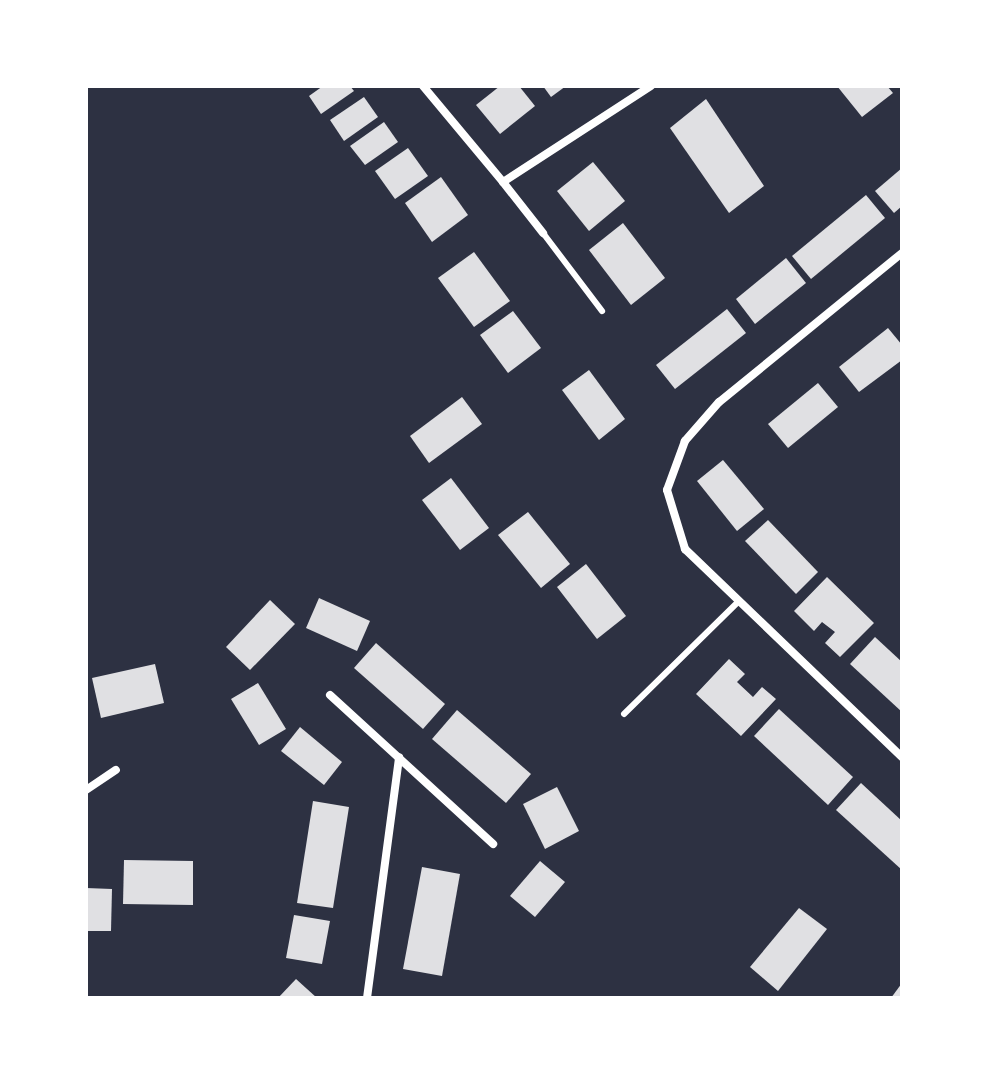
<!DOCTYPE html>
<html>
<head>
<meta charset="utf-8">
<style>
  body { margin:0 }
  #map { position:relative; width:988px; height:1084px; overflow:hidden; background:#2d3142; font-family:Figtree,sans-serif }
  div>[style] { position:absolute }
  .building>* { inset:0; background:#e0e0e3 }
  .service>* { height:6px; margin:-3px; padding:0 3px; transform-origin:3px; border-radius:3px; background:#fff }
  .minor>* { height:8px; margin:-4px; padding:0 4px; transform-origin:4px; border-radius:4px; background:#fff }
  span { translate:-50% -50%; white-space:nowrap; text-align:center; line-height:1.15; -webkit-text-stroke:6px #fff; paint-order:stroke }
  .frame { position:absolute; inset:0; border:88px solid #fff; pointer-events:none }
</style>
</head>
<body>
<div id="map">
  <div class="building">
    <i style="clip-path:polygon(323px 86px,350px 86px,354px 91px,321px 114px,309px 96px)"></i>
    <i style="clip-path:polygon(500px 86px,519px 86px,535px 106px,500px 134px,476px 105px)"></i>
    <i style="clip-path:polygon(543px 86px,566px 86px,551px 97px)"></i>
    <i style="clip-path:polygon(837px 86px,887px 86px,893px 93px,862px 117px)"></i>
    <i style="clip-path:polygon(364px 97px,378px 117px,344px 141px,330px 120px)"></i>
    <i style="clip-path:polygon(706px 99px,764px 186px,729px 213px,670px 128px)"></i>
    <i style="clip-path:polygon(384px 122px,398px 142px,365px 165px,350px 146px)"></i>
    <i style="clip-path:polygon(408px 148px,428px 176px,395px 199px,375px 171px)"></i>
    <i style="clip-path:polygon(593px 162px,625px 201px,589px 231px,557px 191px)"></i>
    <i style="clip-path:polygon(902px 168px,902px 206px,894px 213px,875px 191px)"></i>
    <i style="clip-path:polygon(441px 177px,468px 215px,432px 242px,405px 203px)"></i>
    <i style="clip-path:polygon(866px 195px,885px 218px,811px 279px,792px 256px)"></i>
    <i style="clip-path:polygon(623px 223px,665px 278px,631px 305px,589px 250px)"></i>
    <i style="clip-path:polygon(474px 252px,510px 301px,474px 327px,438px 278px)"></i>
    <i style="clip-path:polygon(786px 258px,806px 283px,755px 324px,736px 299px)"></i>
    <i style="clip-path:polygon(727px 309px,746px 333px,675px 389px,656px 365px)"></i>
    <i style="clip-path:polygon(513px 311px,541px 348px,508px 373px,480px 335px)"></i>
    <i style="clip-path:polygon(888px 328px,902px 345px,902px 360px,859px 392px,839px 367px)"></i>
    <i style="clip-path:polygon(589px 370px,625px 419px,599px 440px,562px 390px)"></i>
    <i style="clip-path:polygon(818px 383px,838px 407px,788px 448px,768px 424px)"></i>
    <i style="clip-path:polygon(462px 397px,482px 424px,429px 463px,410px 436px)"></i>
    <i style="clip-path:polygon(723px 460px,764px 509px,737px 531px,697px 481px)"></i>
    <i style="clip-path:polygon(451px 478px,489px 528px,460px 550px,422px 500px)"></i>
    <i style="clip-path:polygon(528px 512px,570px 564px,541px 588px,498px 535px)"></i>
    <i style="clip-path:polygon(768px 520px,818px 572px,796px 594px,745px 541px)"></i>
    <i style="clip-path:polygon(586px 564px,626px 616px,597px 639px,557px 587px)"></i>
    <i style="clip-path:polygon(827px 577px,874px 623px,840px 657px,825px 643px,835px 632px,822px 622px,814px 631px,794px 611px)"></i>
    <i style="clip-path:polygon(319px 598px,370px 621px,357px 651px,306px 628px)"></i>
    <i style="clip-path:polygon(270px 600px,295px 624px,250px 670px,226px 647px)"></i>
    <i style="clip-path:polygon(875px 637px,902px 662px,902px 712px,850px 664px)"></i>
    <i style="clip-path:polygon(376px 643px,445px 704px,423px 729px,354px 668px)"></i>
    <i style="clip-path:polygon(729px 659px,745px 674px,737px 682px,753px 697px,762px 687px,776px 699px,741px 736px,696px 694px)"></i>
    <i style="clip-path:polygon(155px 664px,164px 703px,101px 718px,92px 678px)"></i>
    <i style="clip-path:polygon(258px 683px,286px 729px,259px 745px,231px 699px)"></i>
    <i style="clip-path:polygon(779px 709px,853px 777px,828px 805px,754px 736px)"></i>
    <i style="clip-path:polygon(457px 710px,531px 774px,506px 803px,432px 739px)"></i>
    <i style="clip-path:polygon(300px 727px,342px 762px,324px 785px,281px 751px)"></i>
    <i style="clip-path:polygon(861px 783px,902px 821px,902px 870px,836px 810px)"></i>
    <i style="clip-path:polygon(557px 787px,579px 831px,545px 849px,523px 804px)"></i>
    <i style="clip-path:polygon(313px 801px,349px 807px,333px 908px,297px 903px)"></i>
    <i style="clip-path:polygon(124px 860px,193px 861px,193px 905px,123px 904px)"></i>
    <i style="clip-path:polygon(540px 861px,565px 882px,535px 917px,510px 896px)"></i>
    <i style="clip-path:polygon(422px 867px,460px 874px,442px 976px,403px 969px)"></i>
    <i style="clip-path:polygon(86px 888px,112px 889px,111px 931px,86px 931px)"></i>
    <i style="clip-path:polygon(799px 908px,827px 929px,778px 991px,750px 967px)"></i>
    <i style="clip-path:polygon(294px 915px,330px 921px,322px 964px,286px 958px)"></i>
    <i style="clip-path:polygon(296px 979px,317px 998px,278px 998px)"></i>
    <i style="clip-path:polygon(902px 983px,902px 998px,891px 998px)"></i>
  </div>
  <div class="service">
    <i style="left:543px;top:233px;width:98px;rotate:52.9deg"></i>
    <i style="left:624px;top:714px;width:158px;rotate:-44.5deg"></i>
  </div>
  <div class="minor">
    <i style="left:423px;top:86px;width:125px;rotate:50.2deg"></i>
    <i style="left:503px;top:182px;width:176px;rotate:-33deg"></i>
    <i style="left:503px;top:182px;width:65px;rotate:51.9deg"></i>
    <i style="left:902px;top:253px;width:236px;rotate:140.8deg"></i>
    <i style="left:719px;top:402px;width:52px;rotate:131.1deg"></i>
    <i style="left:685px;top:441px;width:52px;rotate:110.2deg"></i>
    <i style="left:667px;top:490px;width:62px;rotate:73deg"></i>
    <i style="left:685px;top:549px;width:301px;rotate:43.8deg"></i>
    <i style="left:330px;top:695px;width:221px;rotate:42.4deg"></i>
    <i style="left:86px;top:790px;width:36px;rotate:-34deg"></i>
    <i style="left:367px;top:998px;width:243px;rotate:-82.4deg"></i>
  </div>
  <div class="frame"></div>
</div>
</body>
</html>
